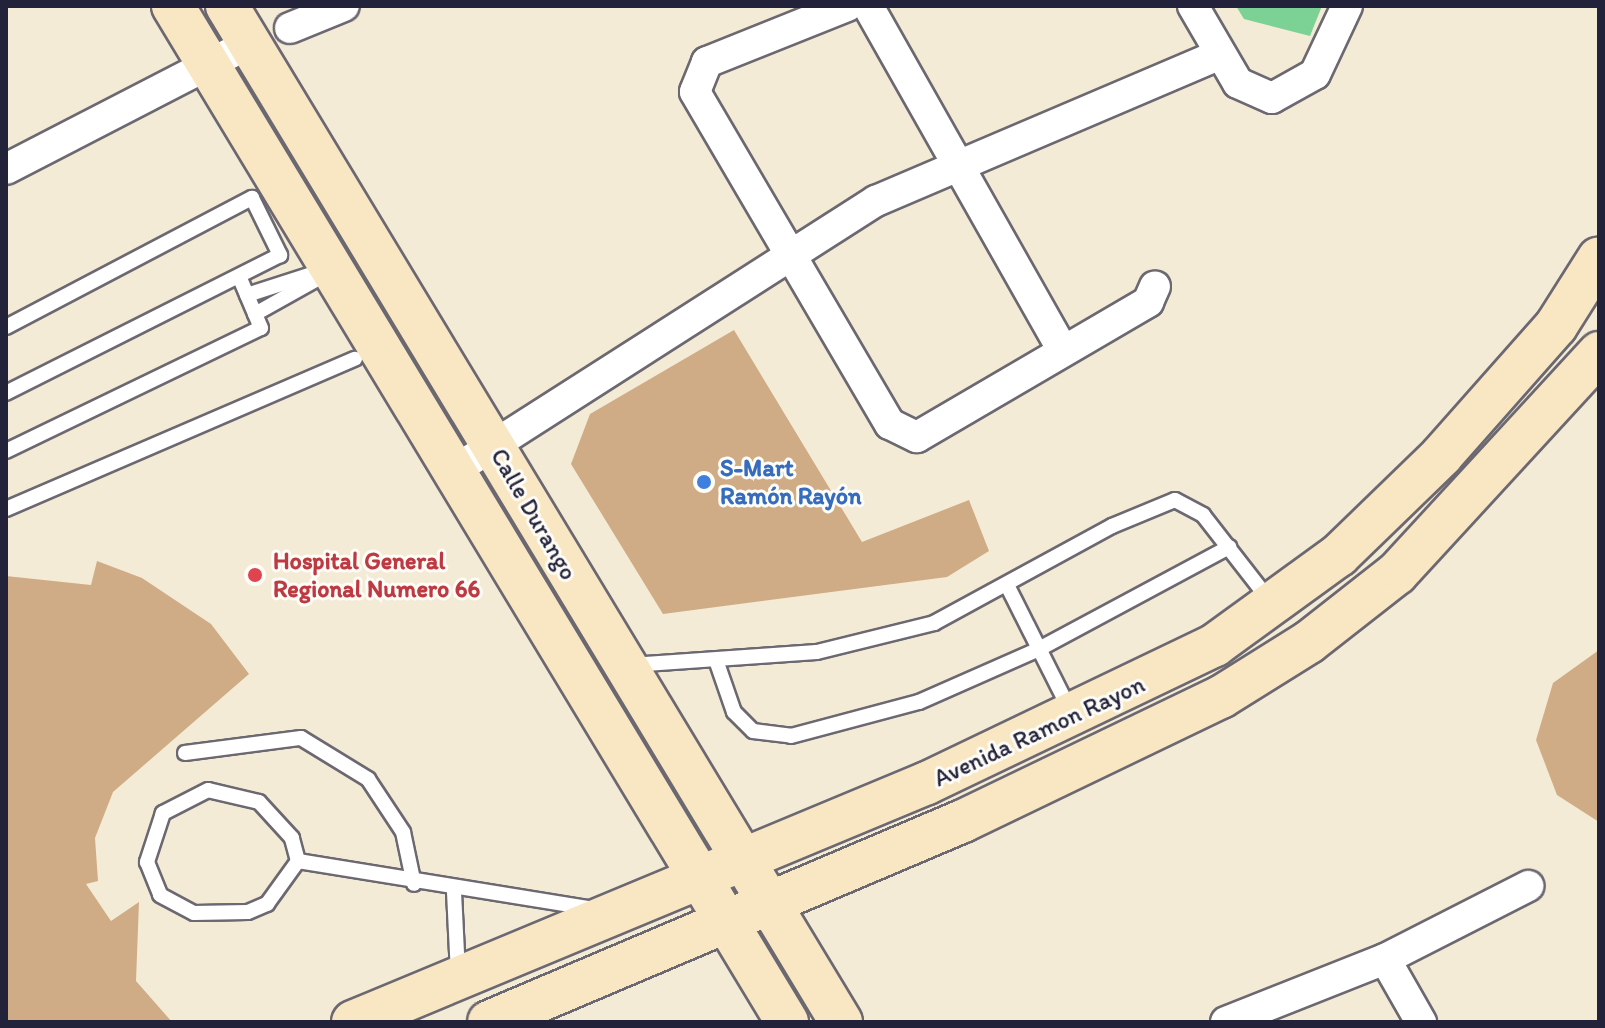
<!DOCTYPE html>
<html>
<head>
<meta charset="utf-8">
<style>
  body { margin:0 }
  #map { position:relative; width:1605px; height:1028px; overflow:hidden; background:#f4ebd6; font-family:Itim,sans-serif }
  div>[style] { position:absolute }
  .green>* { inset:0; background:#7cd194 }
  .building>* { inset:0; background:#cfac86 }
  .roads { filter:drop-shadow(2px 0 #6c6871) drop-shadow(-2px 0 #6c6871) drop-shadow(0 2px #6c6871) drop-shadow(0 -2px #6c6871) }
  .lane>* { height:14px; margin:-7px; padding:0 7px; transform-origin:7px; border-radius:7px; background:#fff }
  .street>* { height:30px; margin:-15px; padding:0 15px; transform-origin:15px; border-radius:15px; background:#fff }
  .secondary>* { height:42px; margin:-21px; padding:0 21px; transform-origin:21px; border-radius:21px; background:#f9e7c3 }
  .dots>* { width:22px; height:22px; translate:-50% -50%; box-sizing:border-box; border:4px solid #fdfcf7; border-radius:50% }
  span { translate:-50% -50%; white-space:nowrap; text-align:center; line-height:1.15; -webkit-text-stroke:6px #fdfcf7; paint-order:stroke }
  .shop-label { font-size:24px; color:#366cbe; font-weight:700 }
  .left { translate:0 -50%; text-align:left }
  .street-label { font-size:24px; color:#22223b }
  .health-label { font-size:24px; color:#be3a42; font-weight:700 }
  .frame { position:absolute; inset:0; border:8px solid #22223b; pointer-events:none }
</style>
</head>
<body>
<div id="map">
  <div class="green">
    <i style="clip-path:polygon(1236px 6px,1322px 6px,1310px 36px,1244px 19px)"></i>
  </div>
  <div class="building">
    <i style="clip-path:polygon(734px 330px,862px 542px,969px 500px,989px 551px,947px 577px,663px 614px,571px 464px,590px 414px)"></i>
    <i style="clip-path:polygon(97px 561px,142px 578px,211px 624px,249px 674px,113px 792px,95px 838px,98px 881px,86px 884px,111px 921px,139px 902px,136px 981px,172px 1022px,6px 1022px,6px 576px,91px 585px)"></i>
    <i style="clip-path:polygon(1599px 650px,1599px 822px,1557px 795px,1536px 740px,1553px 683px)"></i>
  </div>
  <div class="roads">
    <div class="lane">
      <i style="left:247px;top:295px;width:84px;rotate:-18deg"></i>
      <i style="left:255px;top:314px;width:84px;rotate:-29.3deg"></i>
      <i style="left:6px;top:327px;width:278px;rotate:-27.7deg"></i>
      <i style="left:252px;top:198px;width:64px;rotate:63.8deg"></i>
      <i style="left:280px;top:255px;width:307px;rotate:153.3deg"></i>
      <i style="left:6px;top:451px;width:283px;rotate:-25.8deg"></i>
      <i style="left:261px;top:328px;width:56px;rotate:-112.9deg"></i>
      <i style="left:6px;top:509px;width:380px;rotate:-23.3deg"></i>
      <i style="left:1007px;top:585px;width:142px;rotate:63.3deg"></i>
      <i style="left:716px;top:660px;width:55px;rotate:70.9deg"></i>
      <i style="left:734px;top:712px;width:27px;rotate:45deg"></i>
      <i style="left:753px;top:731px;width:38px;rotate:7deg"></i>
      <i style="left:791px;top:736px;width:132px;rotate:-14.9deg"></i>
      <i style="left:919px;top:702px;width:131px;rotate:-23.8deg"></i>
      <i style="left:1039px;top:649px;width:216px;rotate:-28.2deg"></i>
      <i style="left:631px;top:665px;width:186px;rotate:-4deg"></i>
      <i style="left:817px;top:652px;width:121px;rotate:-13.9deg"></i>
      <i style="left:934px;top:623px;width:203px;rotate:-28.6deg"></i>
      <i style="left:1112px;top:526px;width:68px;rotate:-22.4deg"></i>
      <i style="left:1175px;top:500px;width:32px;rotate:28deg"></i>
      <i style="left:1203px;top:515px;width:109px;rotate:52.1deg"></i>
      <i style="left:185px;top:753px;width:117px;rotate:-7.4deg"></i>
      <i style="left:301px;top:738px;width:79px;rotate:31.5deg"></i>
      <i style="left:368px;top:779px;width:64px;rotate:56.6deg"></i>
      <i style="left:403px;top:832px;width:53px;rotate:78.1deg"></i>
      <i style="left:298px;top:861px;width:24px;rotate:-105deg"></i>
      <i style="left:292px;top:838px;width:49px;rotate:-132.5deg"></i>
      <i style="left:259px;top:802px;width:52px;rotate:-166.8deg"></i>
      <i style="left:208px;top:790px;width:51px;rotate:152.9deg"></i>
      <i style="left:163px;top:813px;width:52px;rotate:108.1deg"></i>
      <i style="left:147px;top:862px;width:35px;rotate:68deg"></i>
      <i style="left:160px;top:895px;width:38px;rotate:28deg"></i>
      <i style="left:194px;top:913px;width:54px;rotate:-1.1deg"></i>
      <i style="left:248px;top:912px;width:21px;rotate:-23deg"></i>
      <i style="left:267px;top:904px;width:53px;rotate:-54.2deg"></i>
      <i style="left:298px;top:861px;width:301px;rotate:9.2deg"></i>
      <i style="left:454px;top:892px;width:81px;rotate:87.2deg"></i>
    </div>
    <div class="street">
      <i style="left:847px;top:6px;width:151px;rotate:158.2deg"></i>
      <i style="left:707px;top:62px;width:32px;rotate:112deg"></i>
      <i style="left:695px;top:92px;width:385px;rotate:59.6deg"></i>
      <i style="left:890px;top:424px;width:30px;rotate:26deg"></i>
      <i style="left:917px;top:437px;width:268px;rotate:-30.3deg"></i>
      <i style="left:1148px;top:302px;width:17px;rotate:-66deg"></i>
      <i style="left:868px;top:6px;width:396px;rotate:60.5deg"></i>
      <i style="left:1193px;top:6px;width:89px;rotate:59.7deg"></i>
      <i style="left:1238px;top:83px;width:37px;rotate:24deg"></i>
      <i style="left:1272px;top:98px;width:49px;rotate:-29.2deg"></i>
      <i style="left:1315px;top:74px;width:75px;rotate:-64.8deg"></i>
      <i style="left:290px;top:28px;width:58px;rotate:-22.2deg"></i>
      <i style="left:6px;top:169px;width:275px;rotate:-27.3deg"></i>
      <i style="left:455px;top:470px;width:500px;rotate:-32.6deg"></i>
      <i style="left:876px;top:201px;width:370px;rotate:-23.1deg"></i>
      <i style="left:1385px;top:959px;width:73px;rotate:60.3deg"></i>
      <i style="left:1226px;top:1022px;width:171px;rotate:-21.6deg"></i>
      <i style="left:1385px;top:959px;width:161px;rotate:-27deg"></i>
    </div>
    <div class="secondary">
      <i style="left:173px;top:6px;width:1187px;rotate:58.85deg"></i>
      <i style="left:227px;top:6px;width:1187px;rotate:58.85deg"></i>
      <i style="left:353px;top:1022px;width:622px;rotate:-22.61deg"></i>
      <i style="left:927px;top:783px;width:319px;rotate:-25.6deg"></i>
      <i style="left:1215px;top:645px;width:153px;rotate:-36deg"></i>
      <i style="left:1339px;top:555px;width:142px;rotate:-44.1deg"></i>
      <i style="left:1441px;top:456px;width:174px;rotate:-48.5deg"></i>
      <i style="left:1556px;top:326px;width:80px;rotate:-57.7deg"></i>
      <i style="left:489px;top:1022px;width:515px;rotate:-22.98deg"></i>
      <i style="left:963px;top:821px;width:286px;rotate:-25.7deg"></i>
      <i style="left:1221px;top:697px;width:104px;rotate:-32deg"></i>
      <i style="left:1309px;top:642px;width:112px;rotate:-38.1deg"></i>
      <i style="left:1397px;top:573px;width:299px;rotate:-47.4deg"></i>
    </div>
  </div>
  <div class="dots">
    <i style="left:704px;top:482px;background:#3f7fe0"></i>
    <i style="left:255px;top:575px;background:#e0444e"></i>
  </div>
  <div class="shop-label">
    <span class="left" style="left:720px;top:482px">S-Mart<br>Ramón Rayón</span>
  </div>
  <div class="street-label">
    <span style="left:534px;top:514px;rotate:60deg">Calle Durango</span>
    <span style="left:1039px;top:731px;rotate:-25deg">Avenida Ramon Rayon</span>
  </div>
  <div class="health-label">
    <span class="left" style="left:273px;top:575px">Hospital General<br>Regional Numero 66</span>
  </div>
  <div class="frame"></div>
</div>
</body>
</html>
